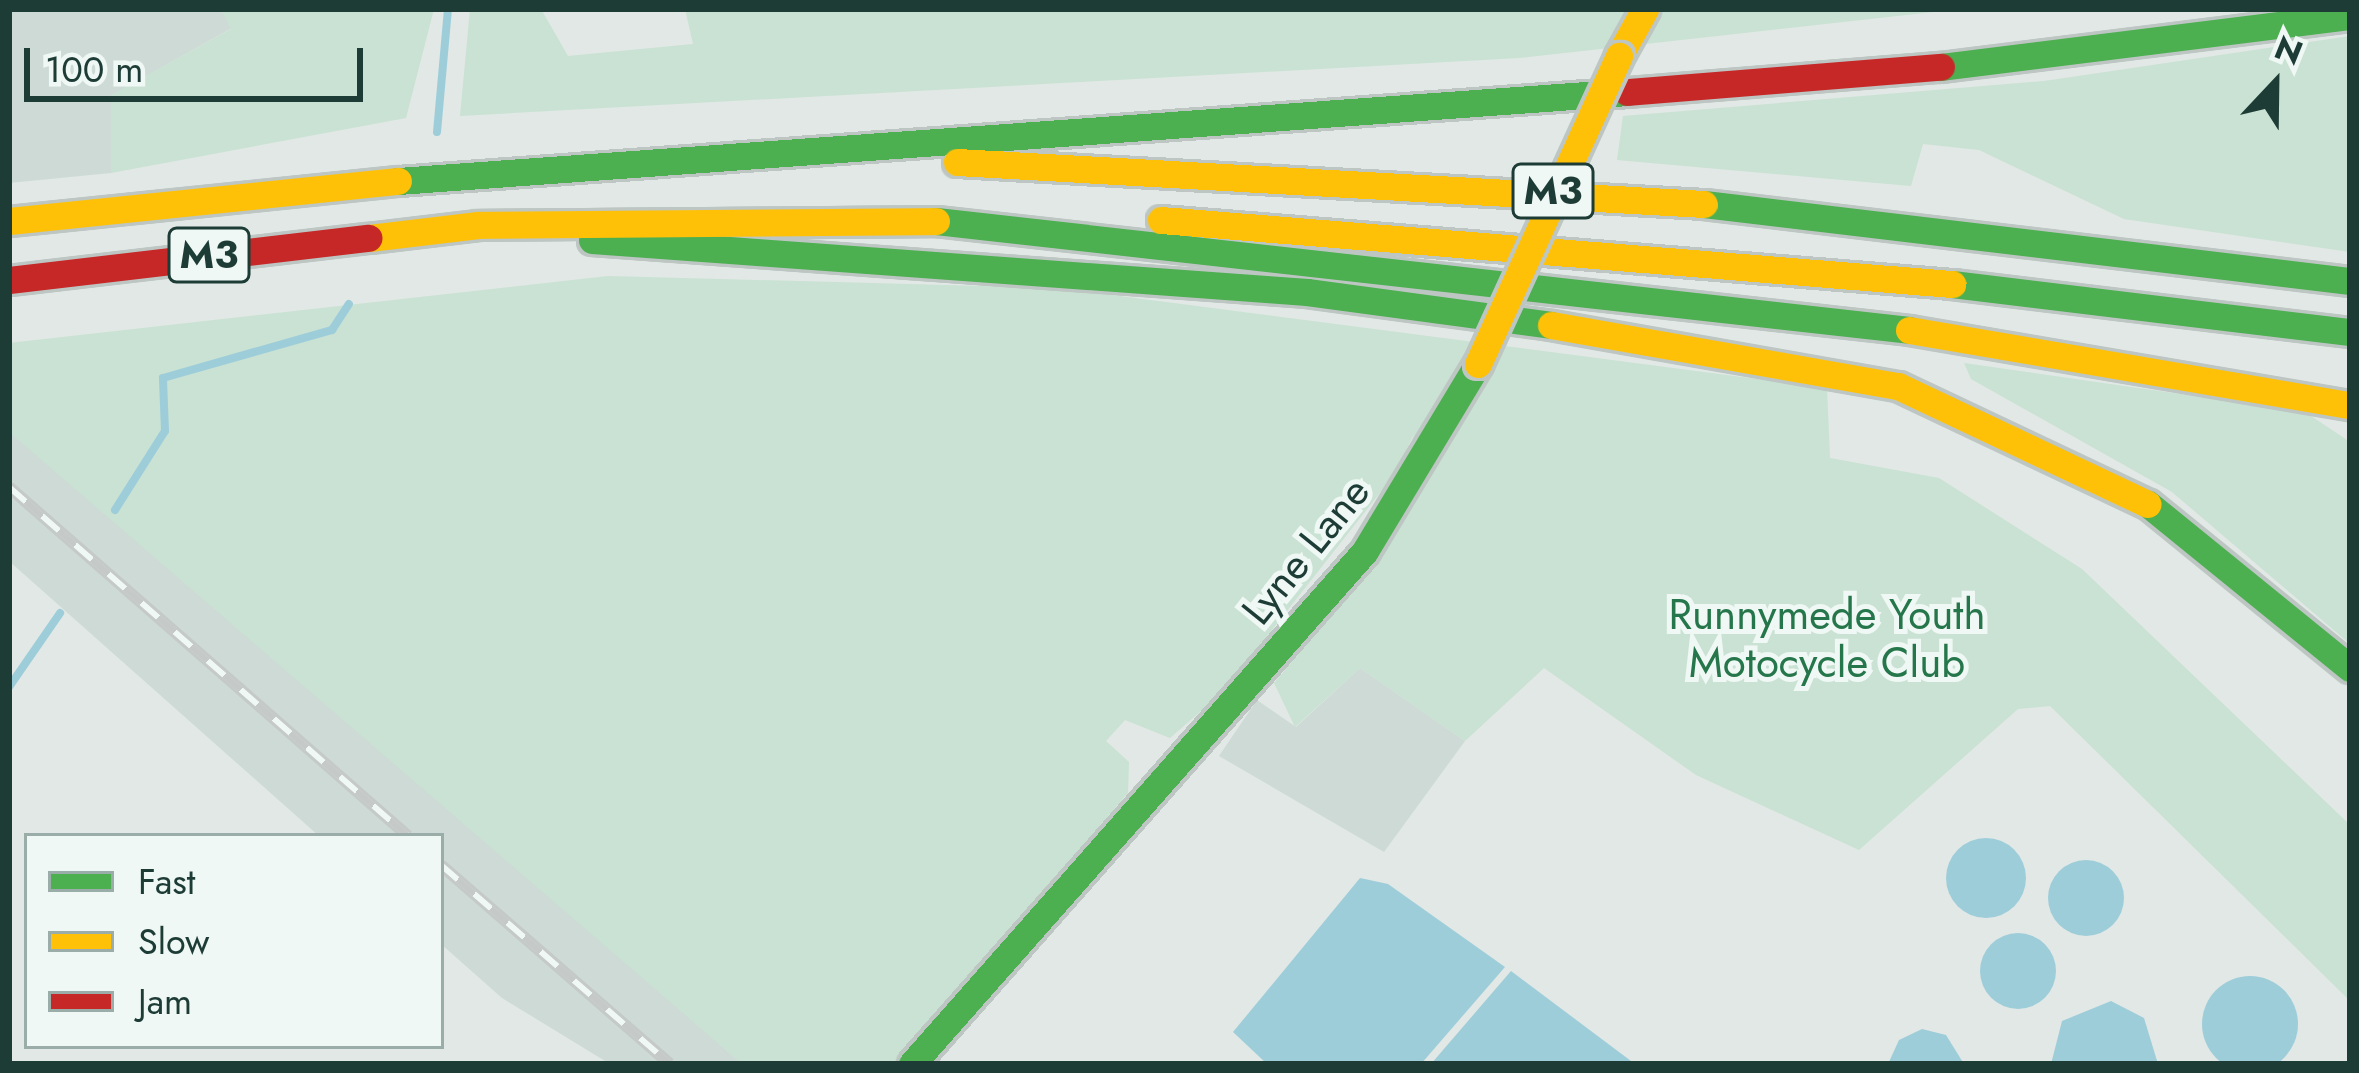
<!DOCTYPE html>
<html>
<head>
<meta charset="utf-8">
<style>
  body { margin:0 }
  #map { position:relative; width:2359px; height:1073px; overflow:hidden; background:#e1e8e5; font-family:Jost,sans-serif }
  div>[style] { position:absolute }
  .built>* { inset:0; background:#cedad6 }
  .green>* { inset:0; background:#c9e2d3 }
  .water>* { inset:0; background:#9ecdda }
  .round { border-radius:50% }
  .stream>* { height:8px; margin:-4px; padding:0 4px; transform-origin:4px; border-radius:4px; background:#9ecdda }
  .roads { filter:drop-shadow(3px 0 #bdc6c3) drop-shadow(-3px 0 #bdc6c3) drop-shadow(0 3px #bdc6c3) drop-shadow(0 -3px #bdc6c3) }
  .fast>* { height:27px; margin:-13.5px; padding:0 13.5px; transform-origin:13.5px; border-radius:13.5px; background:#4caf50 }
  .slow>* { height:27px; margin:-13.5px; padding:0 13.5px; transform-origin:13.5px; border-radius:13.5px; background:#ffc107 }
  .jam>* { height:27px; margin:-13.5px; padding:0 13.5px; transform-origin:13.5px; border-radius:13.5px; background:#c62828 }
  .rail>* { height:12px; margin-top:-6px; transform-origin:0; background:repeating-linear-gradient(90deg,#eff8f4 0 22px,#c5cac9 0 44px); box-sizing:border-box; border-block:3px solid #c5cac9 }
  .bridges { filter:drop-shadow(3px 0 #bdc6c3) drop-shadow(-3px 0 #bdc6c3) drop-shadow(0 3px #bdc6c3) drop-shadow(0 -3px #bdc6c3) }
  .slow-bridge>* { height:27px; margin:-13.5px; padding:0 13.5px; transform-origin:13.5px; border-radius:13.5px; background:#ffc107 }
  span { translate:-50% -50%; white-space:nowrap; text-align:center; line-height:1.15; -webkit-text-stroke:10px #eff8f4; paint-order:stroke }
  .shield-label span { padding:3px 9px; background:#eff8f4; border:3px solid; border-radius:9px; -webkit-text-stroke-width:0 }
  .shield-label { font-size:39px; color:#1e3c36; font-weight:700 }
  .street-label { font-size:42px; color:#1e3c36 }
  .park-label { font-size:42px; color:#26764b }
  .frame { position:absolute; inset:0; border:12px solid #1e3c36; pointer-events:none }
  .legend { position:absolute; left:24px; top:833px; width:420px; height:216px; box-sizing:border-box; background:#eff8f4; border:3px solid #9bada8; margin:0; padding:15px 21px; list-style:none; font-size:36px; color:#1e3c36 }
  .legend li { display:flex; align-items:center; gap:24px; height:60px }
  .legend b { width:60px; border:3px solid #9bada8 }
  .north { position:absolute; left:2215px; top:24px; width:120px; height:120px; -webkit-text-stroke:9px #eff8f4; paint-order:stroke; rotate:22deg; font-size:33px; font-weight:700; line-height:48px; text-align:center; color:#1e3c36 }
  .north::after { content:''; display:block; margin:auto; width:42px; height:54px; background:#1e3c36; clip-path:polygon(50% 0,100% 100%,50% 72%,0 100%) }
  .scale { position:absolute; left:24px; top:48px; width:339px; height:54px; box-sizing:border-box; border:6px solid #1e3c36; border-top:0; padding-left:15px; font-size:36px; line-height:42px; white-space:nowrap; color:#1e3c36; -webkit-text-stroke:9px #eff8f4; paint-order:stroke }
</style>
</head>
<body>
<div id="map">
  <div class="built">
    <i style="clip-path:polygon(9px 9px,221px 9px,232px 28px,112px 95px,111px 173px,9px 183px)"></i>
    <i style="clip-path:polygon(9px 432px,141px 536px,742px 1064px,610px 1064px,502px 998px,441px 944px,441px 836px,319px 836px,9px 561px)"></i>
    <i style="clip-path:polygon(1360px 668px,1465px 741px,1384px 852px,1219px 756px,1257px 700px,1296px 727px)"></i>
  </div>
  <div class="green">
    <i style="clip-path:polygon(221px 9px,434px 9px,406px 118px,111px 173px,111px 95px,231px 29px)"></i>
    <i style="clip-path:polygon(470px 9px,541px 9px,568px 56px,693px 44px,685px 9px,1960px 9px,1519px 58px,460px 116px)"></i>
    <i style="clip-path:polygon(2350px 36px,2350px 252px,2124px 219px,1979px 150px,1923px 144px,1911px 186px,1617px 160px,1623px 116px,2044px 81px)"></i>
    <i style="clip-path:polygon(608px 276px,1058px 288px,1827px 388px,1830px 458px,1939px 478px,2082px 569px,2350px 825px,2350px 1001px,2050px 706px,2018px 709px,1859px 850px,1696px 775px,1544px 668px,1465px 741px,1360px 668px,1295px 727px,1274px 683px,1376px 563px,1414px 434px,1394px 475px,1224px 691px,1170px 738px,1125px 720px,1106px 741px,1129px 762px,1128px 793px,894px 1064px,742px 1064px,9px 432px,9px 343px)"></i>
    <i style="clip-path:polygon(1964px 363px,2305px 412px,2350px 442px,2350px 644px,2172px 492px,1971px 379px)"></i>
  </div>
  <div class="water">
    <i class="round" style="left:1946px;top:838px;width:80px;height:80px"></i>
    <i class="round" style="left:2048px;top:860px;width:76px;height:76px"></i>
    <i style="clip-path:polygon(1360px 878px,1388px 884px,1505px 967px,1421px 1064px,1267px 1064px,1233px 1032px)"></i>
    <i class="round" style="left:1980px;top:933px;width:76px;height:76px"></i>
    <i style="clip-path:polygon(1511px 971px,1635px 1064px,1431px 1064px)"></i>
    <i class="round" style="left:2202px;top:976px;width:96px;height:96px"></i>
    <i style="clip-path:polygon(2111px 1001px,2144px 1018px,2158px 1064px,2051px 1064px,2062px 1021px)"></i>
    <i style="clip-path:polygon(1922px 1029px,1946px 1035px,1964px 1064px,1888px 1064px,1899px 1040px)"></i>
  </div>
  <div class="stream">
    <i style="left:437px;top:132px;width:123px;rotate:-84.9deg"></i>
    <i style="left:115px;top:510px;width:93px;rotate:-57.7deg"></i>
    <i style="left:165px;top:431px;width:53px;rotate:-92.2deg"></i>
    <i style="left:163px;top:378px;width:176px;rotate:-15.9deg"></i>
    <i style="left:332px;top:330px;width:31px;rotate:-57deg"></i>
    <i style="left:9px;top:687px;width:90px;rotate:-55.4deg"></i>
  </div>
  <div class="roads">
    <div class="fast">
      <i style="left:1941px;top:67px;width:412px;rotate:-7.1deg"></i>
      <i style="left:398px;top:181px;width:1232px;rotate:-4.14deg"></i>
      <i style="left:1704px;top:204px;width:651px;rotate:6.8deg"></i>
      <i style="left:936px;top:221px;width:979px;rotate:6.39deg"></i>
      <i style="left:592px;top:240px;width:717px;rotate:4.16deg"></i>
      <i style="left:1307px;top:292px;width:246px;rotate:7.7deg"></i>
      <i style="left:1952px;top:284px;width:401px;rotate:6.9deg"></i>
      <i style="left:2148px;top:504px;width:260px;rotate:39.1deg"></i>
      <i style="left:912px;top:1064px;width:684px;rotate:-48.55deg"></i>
      <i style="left:1365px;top:551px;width:218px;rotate:-58.9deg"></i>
    </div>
    <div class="slow">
      <i style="left:1619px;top:56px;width:54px;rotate:-61deg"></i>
      <i style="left:957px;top:162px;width:748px;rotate:3.22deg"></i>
      <i style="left:1161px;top:220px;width:794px;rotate:4.63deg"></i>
      <i style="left:9px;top:221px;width:391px;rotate:-5.9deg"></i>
      <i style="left:369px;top:238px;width:110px;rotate:-6.8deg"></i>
      <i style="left:478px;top:225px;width:458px;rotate:-0.5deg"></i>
      <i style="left:1551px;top:325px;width:352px;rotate:10deg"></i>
      <i style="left:1898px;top:386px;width:276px;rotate:25.3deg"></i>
      <i style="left:1909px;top:330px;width:447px;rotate:9.7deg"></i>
    </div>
    <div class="jam">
      <i style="left:1627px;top:92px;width:315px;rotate:-4.6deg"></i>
      <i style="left:9px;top:280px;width:362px;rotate:-6.7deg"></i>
    </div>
  </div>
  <div class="rail">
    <i style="left:9px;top:487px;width:530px;rotate:41.18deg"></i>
    <i style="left:441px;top:865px;width:303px;rotate:41deg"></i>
  </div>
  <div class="bridges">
    <div class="slow-bridge">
      <i style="left:1478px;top:364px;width:339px;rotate:-65.4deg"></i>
    </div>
  </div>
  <div class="shield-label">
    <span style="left:1553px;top:191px">M3</span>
    <span style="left:209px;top:255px">M3</span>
  </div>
  <div class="street-label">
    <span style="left:1306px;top:551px;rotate:-51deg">Lyne Lane</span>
  </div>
  <div class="park-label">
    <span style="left:1827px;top:639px">Runnymede Youth<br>Motocycle Club</span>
  </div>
  <div class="frame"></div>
  <ul class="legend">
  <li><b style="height:15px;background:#4caf50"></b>Fast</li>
  <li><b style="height:15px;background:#ffc107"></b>Slow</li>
  <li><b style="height:15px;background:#c62828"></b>Jam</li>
  </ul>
  <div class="north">N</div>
  <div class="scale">100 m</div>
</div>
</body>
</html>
